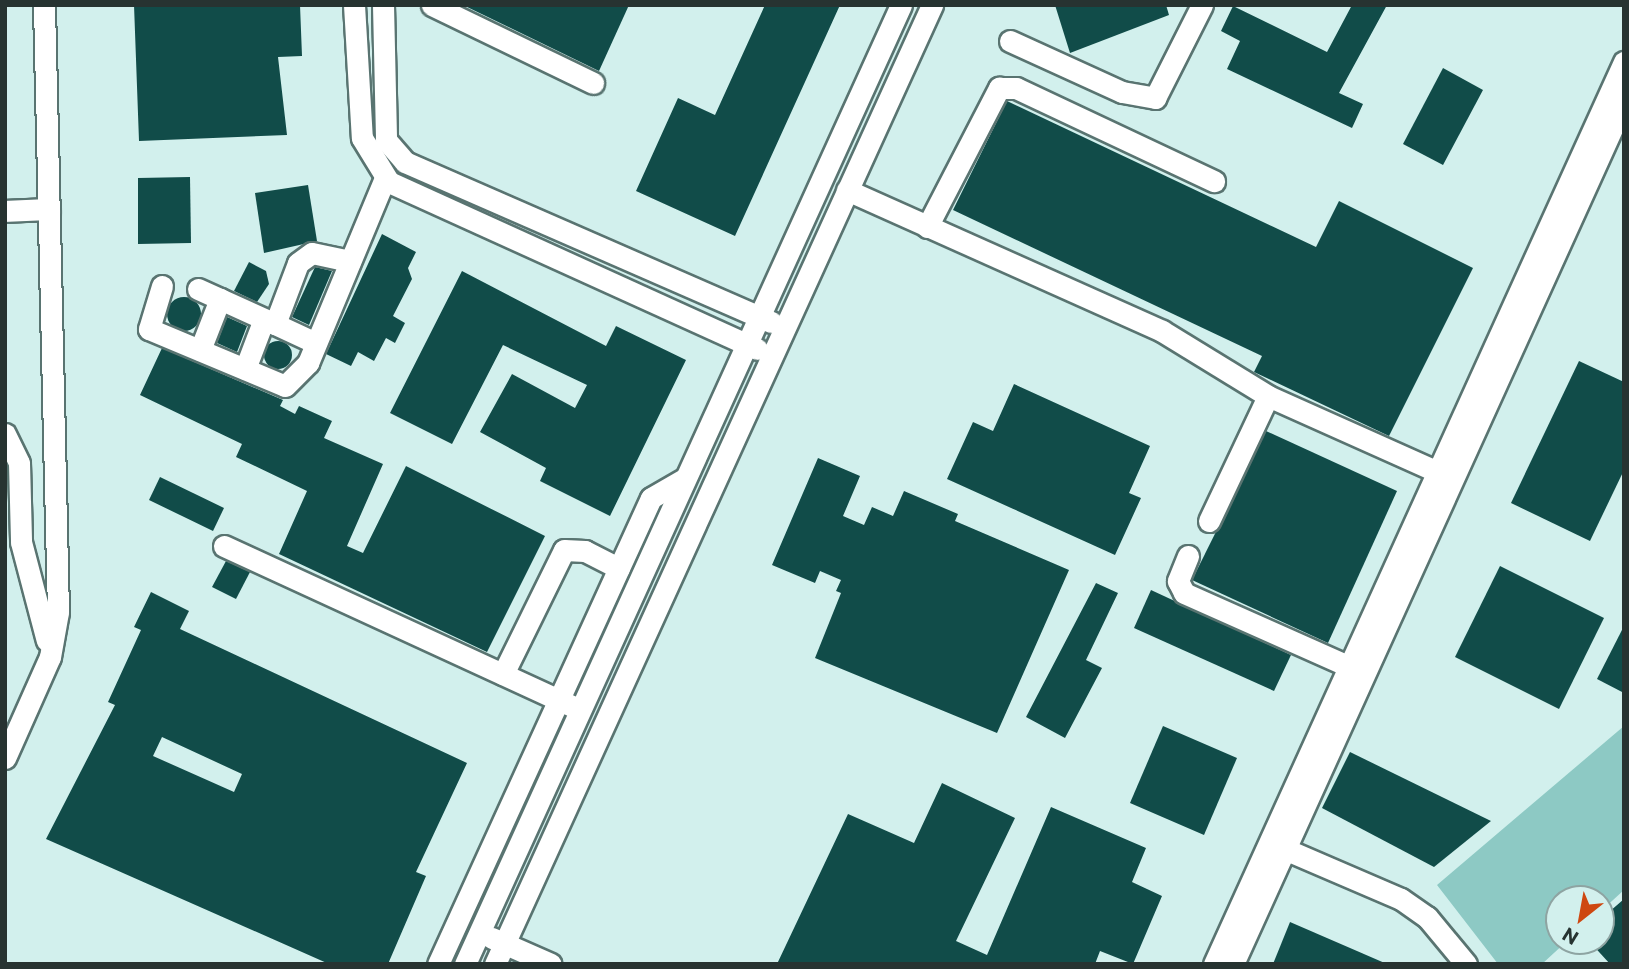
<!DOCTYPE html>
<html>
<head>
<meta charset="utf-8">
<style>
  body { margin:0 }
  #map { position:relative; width:1629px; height:969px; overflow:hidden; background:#d2f0ed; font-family:Commissioner,sans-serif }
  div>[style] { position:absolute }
  .green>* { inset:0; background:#8dc9c4 }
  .building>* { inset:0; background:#114c49 }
  .round { border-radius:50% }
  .roads { filter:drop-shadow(2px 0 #597471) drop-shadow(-2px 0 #597471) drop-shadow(0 2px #597471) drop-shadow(0 -2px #597471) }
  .minor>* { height:21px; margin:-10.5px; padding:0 10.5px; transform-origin:10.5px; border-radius:10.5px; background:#fff }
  span { translate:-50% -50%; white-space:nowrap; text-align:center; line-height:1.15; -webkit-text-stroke:7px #d2f0ed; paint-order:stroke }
  .frame { position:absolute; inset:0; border:7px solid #273331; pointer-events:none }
  .north { position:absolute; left:1545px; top:885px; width:70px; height:70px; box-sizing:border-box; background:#d2f0ed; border:2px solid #8ea4a2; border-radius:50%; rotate:211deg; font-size:19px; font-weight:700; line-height:28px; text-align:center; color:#273331 }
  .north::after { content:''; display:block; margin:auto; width:24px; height:32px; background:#ce4811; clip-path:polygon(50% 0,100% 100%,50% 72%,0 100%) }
</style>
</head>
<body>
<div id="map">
  <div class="green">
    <i style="clip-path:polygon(1624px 726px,1624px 890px,1601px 911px,1601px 899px,1559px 899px,1559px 941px,1567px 941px,1542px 964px,1498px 964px,1437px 885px)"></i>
  </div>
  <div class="building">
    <i style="clip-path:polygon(134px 5px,300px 5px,302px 56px,278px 57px,287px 135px,139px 141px)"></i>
    <i style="clip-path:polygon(463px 5px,629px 5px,599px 71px)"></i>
    <i style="clip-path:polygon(765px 5px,840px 5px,735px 236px,636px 191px,678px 98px,715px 115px)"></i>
    <i style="clip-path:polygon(1055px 5px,1166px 5px,1169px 15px,1070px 53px)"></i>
    <i style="clip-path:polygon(1352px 5px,1387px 5px,1339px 93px,1363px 104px,1352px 128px,1227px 69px,1240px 41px,1221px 31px,1233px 6px,1327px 52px)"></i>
    <i style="clip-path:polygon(1443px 68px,1483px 90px,1443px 165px,1403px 144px)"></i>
    <i style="clip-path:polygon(1007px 101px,1316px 247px,1339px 201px,1473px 268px,1389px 436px,1254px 372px,1262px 356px,953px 210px)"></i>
    <i style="clip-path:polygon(190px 177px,191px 243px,138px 244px,138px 178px)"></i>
    <i style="clip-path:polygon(308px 185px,317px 241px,264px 253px,255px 193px)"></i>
    <i style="clip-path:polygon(382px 234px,416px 252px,408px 268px,412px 279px,393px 316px,405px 323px,395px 343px,386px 338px,374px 361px,358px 352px,351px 366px,326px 354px)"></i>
    <i style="clip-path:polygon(249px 262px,266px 271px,269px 284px,257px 302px,234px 291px)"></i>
    <i style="clip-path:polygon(315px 267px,332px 271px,309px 325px,292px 317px)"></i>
    <i style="clip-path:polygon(462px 271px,606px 346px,616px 326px,686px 360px,610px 516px,540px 481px,546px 468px,480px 432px,512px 374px,575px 408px,587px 385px,503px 345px,452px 444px,390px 413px)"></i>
    <i class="round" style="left:167px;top:297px;width:34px;height:34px"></i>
    <i style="clip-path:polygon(227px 317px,247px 326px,237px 352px,217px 343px)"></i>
    <i class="round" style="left:264px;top:341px;width:28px;height:28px"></i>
    <i style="clip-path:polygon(162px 348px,283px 400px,280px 406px,295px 414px,299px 406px,332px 421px,324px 438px,383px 464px,347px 546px,363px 553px,406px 466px,545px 536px,487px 652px,279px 554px,307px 491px,236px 457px,242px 444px,140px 395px)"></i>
    <i style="clip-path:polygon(1579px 361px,1624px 382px,1624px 470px,1590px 541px,1511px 503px)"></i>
    <i style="clip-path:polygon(1014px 384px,1150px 446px,1129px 493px,1141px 498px,1115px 555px,947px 479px,973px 422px,993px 431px)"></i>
    <i style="clip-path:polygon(1266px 431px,1397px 491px,1328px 643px,1192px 580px)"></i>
    <i style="clip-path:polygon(818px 458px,860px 476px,843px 516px,864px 525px,872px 507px,893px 516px,904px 491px,958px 514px,955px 521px,1069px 570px,997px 733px,815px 658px,841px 593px,836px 591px,841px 580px,820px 571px,815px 583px,772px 565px)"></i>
    <i style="clip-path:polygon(160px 477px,224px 508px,213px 531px,149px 500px)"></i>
    <i style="clip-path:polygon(226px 561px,250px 572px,236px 599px,212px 587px)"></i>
    <i style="clip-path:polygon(1500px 566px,1604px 618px,1559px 709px,1455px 657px)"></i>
    <i style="clip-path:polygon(1096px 583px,1118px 593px,1086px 660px,1102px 668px,1065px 738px,1026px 717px)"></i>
    <i style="clip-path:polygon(1151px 590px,1291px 655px,1274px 691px,1134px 628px)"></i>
    <i style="clip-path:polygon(evenodd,151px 592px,189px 611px,180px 629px,467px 763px,416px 872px,426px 876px,388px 964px,329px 964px,46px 839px,115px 705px,108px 702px,141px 630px,134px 627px,151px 592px,162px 737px,242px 774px,234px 792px,153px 756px,162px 737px)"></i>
    <i style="clip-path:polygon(1624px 626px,1624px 693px,1597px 679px)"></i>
    <i style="clip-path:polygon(1163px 726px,1237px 758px,1204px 835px,1130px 803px)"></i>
    <i style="clip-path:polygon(1350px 752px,1491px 821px,1434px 867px,1322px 808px)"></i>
    <i style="clip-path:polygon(942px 783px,1015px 818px,956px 941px,987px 955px,1051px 807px,1146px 848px,1132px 882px,1162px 896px,1133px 964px,1100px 951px,1095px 964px,777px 964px,848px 814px,914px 843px)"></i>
    <i style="clip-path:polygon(1624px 899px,1624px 964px,1610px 964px,1589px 941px,1601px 941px,1601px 919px)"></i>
    <i style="clip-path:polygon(1290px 922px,1387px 964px,1273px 964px)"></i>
  </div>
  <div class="roads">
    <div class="minor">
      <i style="left:354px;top:5px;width:133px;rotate:86.6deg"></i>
      <i style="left:362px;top:138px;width:52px;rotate:58.5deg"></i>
      <i style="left:389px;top:182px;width:404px;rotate:24.4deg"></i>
      <i style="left:383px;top:5px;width:135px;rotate:88.7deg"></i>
      <i style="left:386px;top:140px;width:29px;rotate:49deg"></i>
      <i style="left:405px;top:162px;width:400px;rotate:23.6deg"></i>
      <i style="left:432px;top:5px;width:179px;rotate:25.8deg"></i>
      <i style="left:1010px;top:41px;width:123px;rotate:24.5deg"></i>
      <i style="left:1122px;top:92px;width:34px;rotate:10deg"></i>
      <i style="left:1155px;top:98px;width:104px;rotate:-63.2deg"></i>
      <i style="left:847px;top:190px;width:345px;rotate:24.1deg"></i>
      <i style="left:1162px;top:331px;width:124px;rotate:31.5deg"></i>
      <i style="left:1268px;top:396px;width:188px;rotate:24.1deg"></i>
      <i style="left:5px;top:211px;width:44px;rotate:-2.6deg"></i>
      <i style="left:927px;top:227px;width:157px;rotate:-62.6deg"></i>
      <i style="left:999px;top:88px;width:17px"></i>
      <i style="left:1016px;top:88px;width:219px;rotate:25.2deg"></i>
      <i style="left:162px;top:286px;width:45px;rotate:106.8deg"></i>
      <i style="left:149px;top:329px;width:147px;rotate:22.7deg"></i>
      <i style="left:285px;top:386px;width:33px;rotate:-45deg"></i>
      <i style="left:308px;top:363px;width:200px;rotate:-67.4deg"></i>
      <i style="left:198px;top:289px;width:85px;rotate:24.4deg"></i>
      <i style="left:275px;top:324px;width:65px;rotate:-69.3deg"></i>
      <i style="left:298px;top:263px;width:17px;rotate:-36deg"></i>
      <i style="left:312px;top:253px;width:39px;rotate:12deg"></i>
      <i style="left:275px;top:324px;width:45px;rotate:24.9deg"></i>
      <i style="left:200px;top:350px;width:55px;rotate:-68.6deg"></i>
      <i style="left:245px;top:369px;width:53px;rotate:-69.2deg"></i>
      <i style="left:5px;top:434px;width:32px;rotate:64deg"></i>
      <i style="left:19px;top:463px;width:79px;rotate:88.5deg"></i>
      <i style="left:21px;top:542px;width:102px;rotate:75.3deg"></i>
      <i style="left:1209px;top:521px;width:138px;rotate:-64.7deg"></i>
      <i style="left:224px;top:546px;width:383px;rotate:24.7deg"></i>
      <i style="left:1188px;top:556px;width:27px;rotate:112deg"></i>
      <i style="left:1178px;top:581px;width:13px;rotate:63deg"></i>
      <i style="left:1184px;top:593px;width:182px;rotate:24deg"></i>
      <i style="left:503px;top:674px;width:138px;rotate:-63.8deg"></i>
      <i style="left:564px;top:550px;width:21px;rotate:3deg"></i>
      <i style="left:585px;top:551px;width:38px;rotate:27deg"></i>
      <i style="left:5px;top:758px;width:111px;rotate:-66deg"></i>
      <i style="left:50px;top:657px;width:46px;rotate:-79.9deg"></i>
      <i style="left:58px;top:612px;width:607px;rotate:-91.32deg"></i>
      <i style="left:1273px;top:844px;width:139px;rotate:23.3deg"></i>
      <i style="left:1401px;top:899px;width:32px;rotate:35deg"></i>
      <i style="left:1427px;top:917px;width:61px;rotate:50.3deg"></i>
      <i style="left:492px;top:938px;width:64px;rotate:23.8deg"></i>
      <i style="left:438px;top:964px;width:512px;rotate:-65.44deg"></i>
      <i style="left:651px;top:498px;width:39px;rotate:-30deg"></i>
      <i style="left:465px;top:964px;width:1053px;rotate:-65.55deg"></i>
      <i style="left:495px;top:964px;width:1054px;rotate:-65.5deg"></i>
      <i style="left:1214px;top:964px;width:991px;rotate:-65.56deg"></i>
      <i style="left:1233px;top:964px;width:947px;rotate:-65.6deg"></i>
    </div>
  </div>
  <div class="frame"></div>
  <div class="north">N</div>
</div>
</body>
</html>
